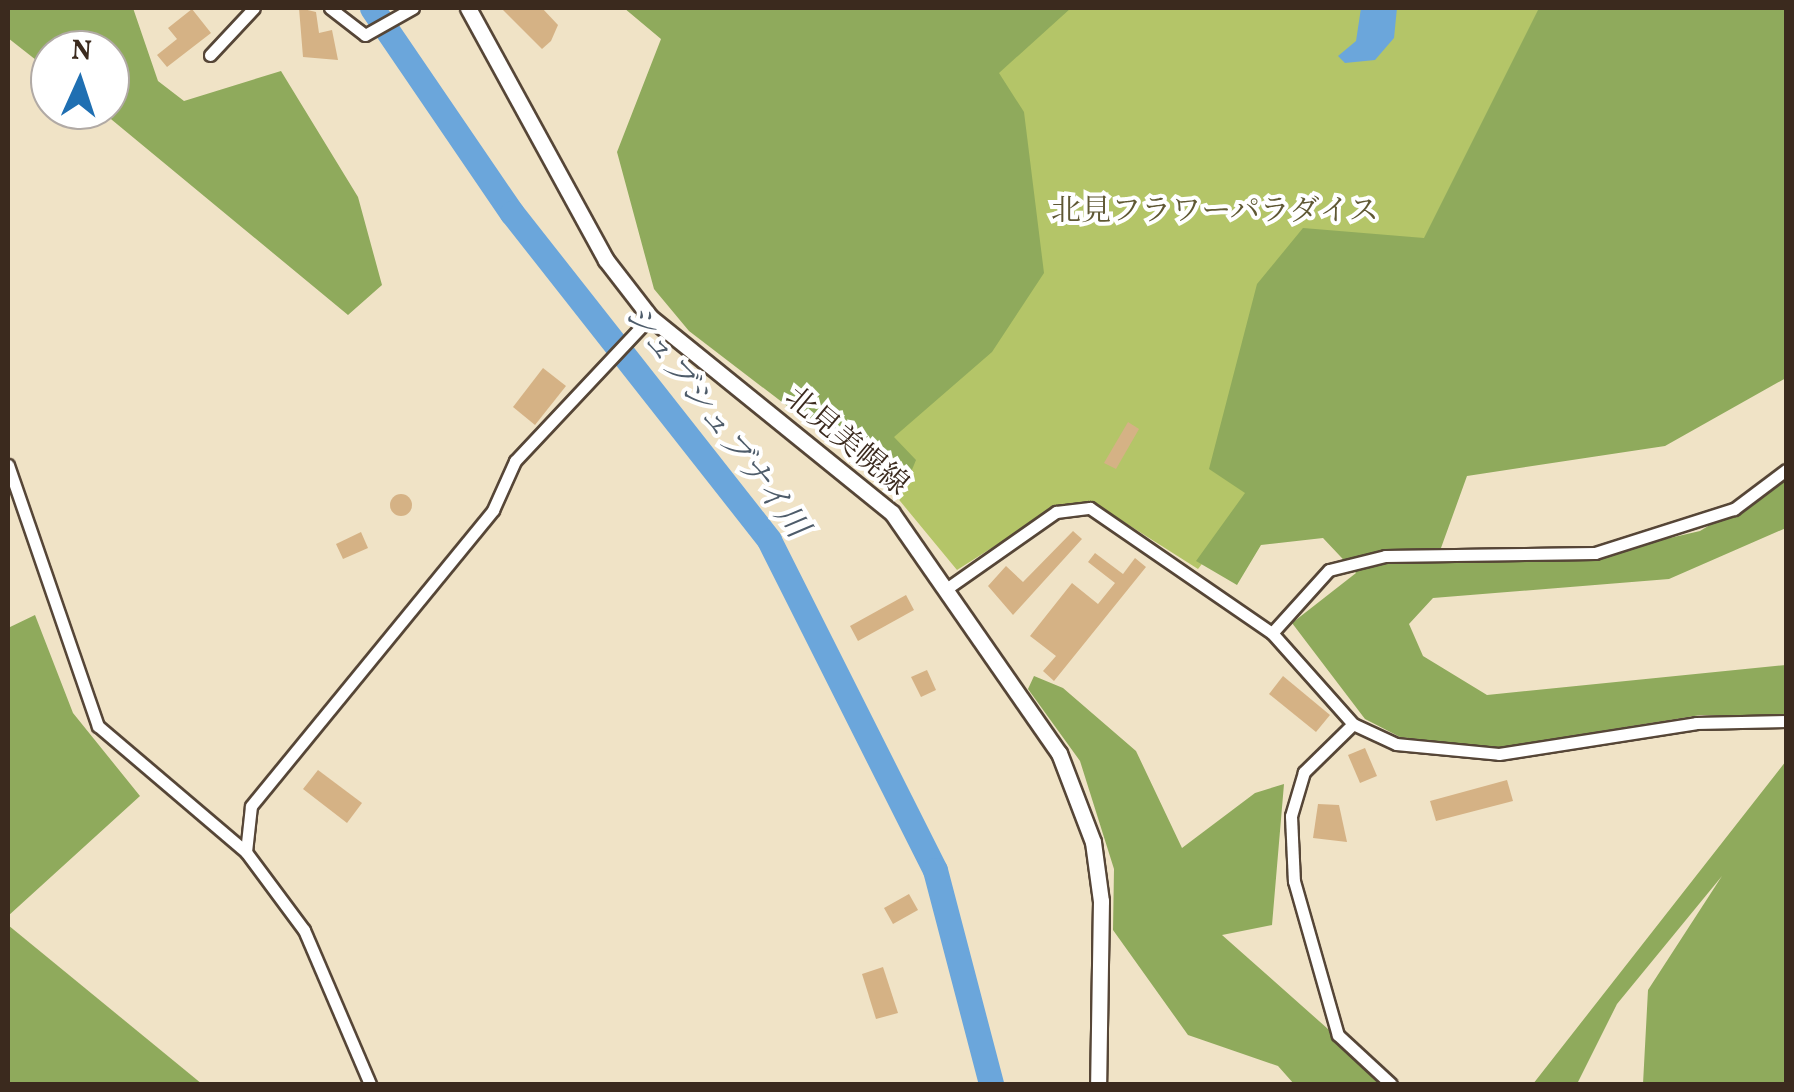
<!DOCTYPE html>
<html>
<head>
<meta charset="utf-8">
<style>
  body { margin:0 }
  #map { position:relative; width:1794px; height:1092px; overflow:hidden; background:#f0e3c6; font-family:Vollkorn,"Noto Serif JP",serif }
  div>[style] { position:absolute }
  .green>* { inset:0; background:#b4c568 }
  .forest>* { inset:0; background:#8faa5c }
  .water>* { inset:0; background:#6ba6db }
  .river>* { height:25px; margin:-12.5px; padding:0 12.5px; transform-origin:12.5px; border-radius:12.5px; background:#6ba6db }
  .building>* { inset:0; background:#d5b285 }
  .round { border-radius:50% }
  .roads { filter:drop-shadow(2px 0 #564637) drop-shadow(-2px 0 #564637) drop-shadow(0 2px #564637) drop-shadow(0 -2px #564637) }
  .minor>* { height:11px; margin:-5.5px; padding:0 5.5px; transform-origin:5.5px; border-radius:5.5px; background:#fff }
  .secondary>* { height:15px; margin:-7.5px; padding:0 7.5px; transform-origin:7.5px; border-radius:7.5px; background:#fff }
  span { translate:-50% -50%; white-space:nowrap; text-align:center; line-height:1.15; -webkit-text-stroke:8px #fff; paint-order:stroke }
  .park-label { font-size:30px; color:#5f5834 }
  .street-label { font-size:30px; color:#3b2a1e }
  .water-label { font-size:32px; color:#4e5c6a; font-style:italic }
  .frame { position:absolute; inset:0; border:10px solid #3b2a1e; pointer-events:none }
  .north { position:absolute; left:30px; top:30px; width:100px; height:100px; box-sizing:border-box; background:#fff; border:2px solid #b1aaa5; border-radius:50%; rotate:3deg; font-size:28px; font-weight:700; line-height:40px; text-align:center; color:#3b2a1e }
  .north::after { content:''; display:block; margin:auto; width:35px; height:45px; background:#1f6fb2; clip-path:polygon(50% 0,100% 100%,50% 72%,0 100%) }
</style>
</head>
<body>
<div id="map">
  <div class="green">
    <i style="clip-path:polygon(997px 8px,1637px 8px,1198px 569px,1094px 503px,1058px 506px,957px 570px,867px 461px)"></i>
  </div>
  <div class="forest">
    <i style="clip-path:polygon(8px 8px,133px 8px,158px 81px,184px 101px,281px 71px,358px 197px,382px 285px,348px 315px,100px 110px,110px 110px,110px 50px,50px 50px,50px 71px,8px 38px)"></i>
    <i style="clip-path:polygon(624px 8px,1071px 8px,999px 73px,1024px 112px,1044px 273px,992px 352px,894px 437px,916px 460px,902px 494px,689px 331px,654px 289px,617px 152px,661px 39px)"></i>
    <i style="clip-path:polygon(1539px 8px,1786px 8px,1786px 378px,1665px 446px,1467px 476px,1441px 548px,1575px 560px,1700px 531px,1786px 479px,1786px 528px,1669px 579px,1433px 598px,1409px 624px,1423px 656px,1487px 695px,1786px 665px,1786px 716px,1701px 715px,1495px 748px,1400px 737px,1365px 719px,1292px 623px,1356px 573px,1323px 538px,1261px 545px,1237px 585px,1196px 561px,1245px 493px,1209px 469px,1257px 284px,1303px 228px,1424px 238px)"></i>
    <i style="clip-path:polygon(35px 615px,73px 713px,140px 796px,8px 916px,8px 628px)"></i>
    <i style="clip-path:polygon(1034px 676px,1063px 688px,1136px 751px,1182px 848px,1255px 793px,1284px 784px,1272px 925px,1222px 935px,1390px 1084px,1294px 1084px,1278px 1066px,1188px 1035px,1113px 930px,1114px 869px,1080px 761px,1028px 689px)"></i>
    <i style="clip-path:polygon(1786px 761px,1786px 1084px,1643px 1084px,1648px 990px,1722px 876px,1617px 1004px,1577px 1084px,1533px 1084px)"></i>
    <i style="clip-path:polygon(8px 925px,202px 1084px,8px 1084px)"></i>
  </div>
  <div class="water">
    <i style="clip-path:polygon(1361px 8px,1397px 8px,1394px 38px,1375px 60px,1345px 63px,1338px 56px,1356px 41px)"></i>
  </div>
  <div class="river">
    <i style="left:372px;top:8px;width:248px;rotate:55.7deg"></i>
    <i style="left:512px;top:213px;width:416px;rotate:51.8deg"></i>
    <i style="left:769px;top:540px;width:369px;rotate:63.3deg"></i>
    <i style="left:935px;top:870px;width:221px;rotate:75.3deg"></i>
  </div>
  <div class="building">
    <i style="clip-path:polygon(299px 8px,316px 12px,319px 33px,332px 30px,338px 60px,303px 57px)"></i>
    <i style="clip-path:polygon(501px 8px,542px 8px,558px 25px,551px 41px,542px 49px)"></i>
    <i style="clip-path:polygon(192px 9px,211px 33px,167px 67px,157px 55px,177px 39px,168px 28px)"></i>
    <i style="clip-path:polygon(543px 368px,566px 386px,535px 425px,513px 407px)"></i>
    <i style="clip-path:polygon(1128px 422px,1139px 429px,1116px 469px,1104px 463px)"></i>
    <i class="round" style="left:390px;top:494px;width:22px;height:22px"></i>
    <i style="clip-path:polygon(1073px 531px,1082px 539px,1013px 615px,988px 586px,1006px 566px,1023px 582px)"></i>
    <i style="clip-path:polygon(361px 532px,368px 548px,343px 559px,336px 544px)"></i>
    <i style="clip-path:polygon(1095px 553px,1123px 574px,1135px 558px,1146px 567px,1054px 681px,1043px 671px,1056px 656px,1030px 636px,1072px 583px,1098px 604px,1115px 583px,1088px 562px)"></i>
    <i style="clip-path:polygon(906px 595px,914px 610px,858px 641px,850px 626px)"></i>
    <i style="clip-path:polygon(927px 670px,936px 690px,921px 697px,911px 677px)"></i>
    <i style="clip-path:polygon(1283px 676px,1330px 715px,1316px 732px,1269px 694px)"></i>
    <i style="clip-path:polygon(1365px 748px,1377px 776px,1360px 783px,1348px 755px)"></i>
    <i style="clip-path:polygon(318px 770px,362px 803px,347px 823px,303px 789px)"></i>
    <i style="clip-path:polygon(1507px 780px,1513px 801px,1436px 821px,1430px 801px)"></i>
    <i style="clip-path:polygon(1318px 804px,1339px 805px,1347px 842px,1313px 838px)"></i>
    <i style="clip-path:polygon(909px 894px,918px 910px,893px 924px,884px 908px)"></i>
    <i style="clip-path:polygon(883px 967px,898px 1013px,876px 1019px,862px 974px)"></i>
  </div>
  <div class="roads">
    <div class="minor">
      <i style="left:330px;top:8px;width:44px;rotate:37.6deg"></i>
      <i style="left:365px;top:35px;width:55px;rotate:-29.4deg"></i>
      <i style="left:210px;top:55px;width:64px;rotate:-46.9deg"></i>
      <i style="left:8px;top:465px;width:276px;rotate:71deg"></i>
      <i style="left:98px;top:726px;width:194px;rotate:40.4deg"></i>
      <i style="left:246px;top:852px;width:97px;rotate:53.4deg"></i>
      <i style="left:304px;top:930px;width:168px;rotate:66.8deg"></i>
      <i style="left:949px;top:587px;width:131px;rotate:-35deg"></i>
      <i style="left:1056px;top:512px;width:34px;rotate:-7deg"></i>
      <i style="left:1090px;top:508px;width:221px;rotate:34.5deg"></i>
      <i style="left:1272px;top:633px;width:122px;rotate:48.3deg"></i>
      <i style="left:1353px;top:724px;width:47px;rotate:24.9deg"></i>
      <i style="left:1396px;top:744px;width:103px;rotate:5.5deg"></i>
      <i style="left:1499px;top:754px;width:199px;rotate:-8.9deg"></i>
      <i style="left:1696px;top:723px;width:90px;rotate:-1.3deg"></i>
      <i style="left:1272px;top:633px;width:85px;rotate:-47.9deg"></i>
      <i style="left:1329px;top:570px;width:58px;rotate:-14deg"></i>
      <i style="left:1385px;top:556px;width:210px;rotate:-0.8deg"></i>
      <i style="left:1595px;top:553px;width:146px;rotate:-17.6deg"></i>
      <i style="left:1734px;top:509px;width:65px;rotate:-36.9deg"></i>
      <i style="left:1353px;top:724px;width:69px;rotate:135.6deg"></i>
      <i style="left:1304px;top:772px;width:46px;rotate:106.5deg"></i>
      <i style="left:1291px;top:816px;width:65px;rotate:87.4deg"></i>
      <i style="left:1294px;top:881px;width:160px;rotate:74.1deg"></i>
      <i style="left:1338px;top:1035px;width:72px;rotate:42.8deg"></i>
      <i style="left:246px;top:852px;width:46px;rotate:-83.8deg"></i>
      <i style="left:251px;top:806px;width:382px;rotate:-50.7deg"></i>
      <i style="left:493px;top:510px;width:54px;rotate:-65.8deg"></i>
      <i style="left:515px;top:461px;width:197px;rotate:-46.8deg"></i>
    </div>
    <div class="secondary">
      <i style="left:468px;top:8px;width:287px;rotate:61.3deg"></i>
      <i style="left:606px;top:260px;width:72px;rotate:52.3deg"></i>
      <i style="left:650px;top:317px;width:311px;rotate:39deg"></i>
      <i style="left:892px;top:513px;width:292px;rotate:55.2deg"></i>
      <i style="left:1059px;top:753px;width:95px;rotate:69.1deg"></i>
      <i style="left:1093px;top:842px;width:60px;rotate:82.3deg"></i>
      <i style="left:1101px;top:901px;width:183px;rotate:90.9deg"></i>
    </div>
  </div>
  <div class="park-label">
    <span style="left:1215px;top:212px">北見フラワーパラダイス</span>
  </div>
  <div class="street-label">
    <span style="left:846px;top:442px;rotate:40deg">北見美幌線</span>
  </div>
  <div class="water-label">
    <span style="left:714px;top:422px;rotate:53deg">シュブシュブナイ川</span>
  </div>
  <div class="frame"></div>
  <div class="north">N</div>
</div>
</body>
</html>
